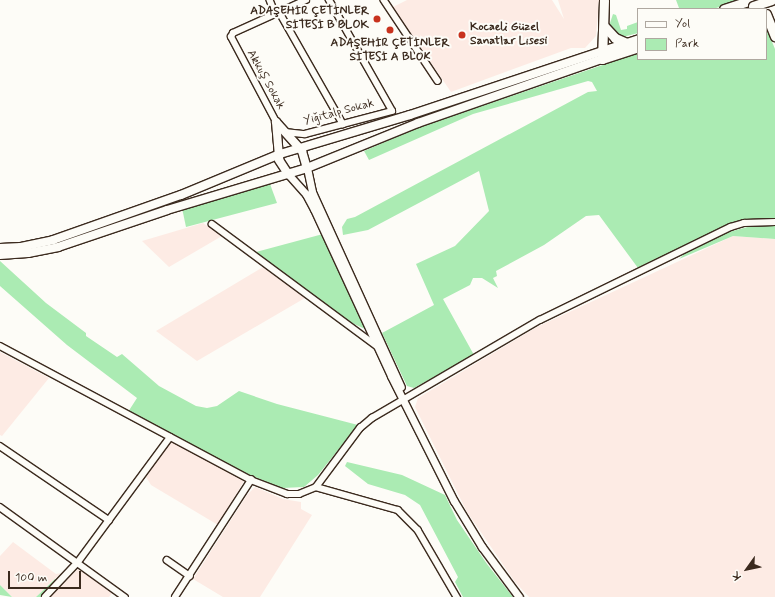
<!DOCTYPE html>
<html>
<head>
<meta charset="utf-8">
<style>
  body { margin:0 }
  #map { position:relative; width:775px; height:597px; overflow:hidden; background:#fdfcf7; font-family:Mynerve,sans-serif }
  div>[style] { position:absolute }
  .built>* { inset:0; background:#fdebe4 }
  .green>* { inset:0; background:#abebb3 }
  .roads { filter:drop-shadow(1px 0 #3b2a1e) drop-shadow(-1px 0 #3b2a1e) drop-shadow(0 1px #3b2a1e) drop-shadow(0 -1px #3b2a1e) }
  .minor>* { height:5.5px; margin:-2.75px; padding:0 2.75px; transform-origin:2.75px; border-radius:2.75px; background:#fdfcf7 }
  .tertiary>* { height:7px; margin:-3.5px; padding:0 3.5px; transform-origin:3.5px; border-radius:3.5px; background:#fdfcf7 }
  .secondary>* { height:8px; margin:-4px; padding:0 4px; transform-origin:4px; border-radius:4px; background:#fdfcf7 }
  .trunk>* { height:9px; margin:-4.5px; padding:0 4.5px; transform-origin:4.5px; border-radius:4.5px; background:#fdfcf7 }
  .bridges { filter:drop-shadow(1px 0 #3b2a1e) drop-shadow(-1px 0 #3b2a1e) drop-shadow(0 1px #3b2a1e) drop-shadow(0 -1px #3b2a1e) }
  .trunk-bridge>* { height:9px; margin:-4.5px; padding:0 4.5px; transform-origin:4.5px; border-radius:4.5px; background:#fdfcf7 }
  .dots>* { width:11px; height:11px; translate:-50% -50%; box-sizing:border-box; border:2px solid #fdfcf7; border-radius:50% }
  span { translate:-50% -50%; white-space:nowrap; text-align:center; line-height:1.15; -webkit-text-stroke:4px #fdfcf7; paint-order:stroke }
  .poi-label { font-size:12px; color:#3b2a1e; font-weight:700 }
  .right { translate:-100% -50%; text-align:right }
  .left { translate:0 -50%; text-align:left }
  .street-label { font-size:12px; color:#3b2a1e }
  .legend { position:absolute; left:637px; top:8px; width:130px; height:52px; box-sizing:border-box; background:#fdfcf7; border:1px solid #afa8a0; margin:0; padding:5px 7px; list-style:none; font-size:12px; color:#3b2a1e }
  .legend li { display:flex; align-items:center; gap:8px; height:20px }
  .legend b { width:20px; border:1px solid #afa8a0 }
  .north { position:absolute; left:727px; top:549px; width:40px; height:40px; -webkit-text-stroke:3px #fdfcf7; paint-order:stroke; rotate:237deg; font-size:11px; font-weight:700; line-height:16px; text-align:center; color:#3b2a1e }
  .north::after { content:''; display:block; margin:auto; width:14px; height:18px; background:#3b2a1e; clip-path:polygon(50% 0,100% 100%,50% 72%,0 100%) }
  .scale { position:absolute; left:8px; top:571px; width:73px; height:18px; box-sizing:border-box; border:2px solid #3b2a1e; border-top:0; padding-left:5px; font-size:12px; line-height:14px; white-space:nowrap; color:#3b2a1e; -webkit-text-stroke:3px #fdfcf7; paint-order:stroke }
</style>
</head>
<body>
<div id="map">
  <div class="built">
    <i style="clip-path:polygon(407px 0,552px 0,564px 19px,558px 0,599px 0,596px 36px,585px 48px,571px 48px,451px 92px,393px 7px)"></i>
    <i style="clip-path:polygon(203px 223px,222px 236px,169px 267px,142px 241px)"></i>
    <i style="clip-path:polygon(733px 236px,775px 239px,775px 597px,529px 597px,515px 582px,467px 512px,415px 407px,418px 398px,537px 327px)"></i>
    <i style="clip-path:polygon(263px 267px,305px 298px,197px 361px,156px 331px)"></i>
    <i style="clip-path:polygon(0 352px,49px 378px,2px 436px,0 435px)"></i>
    <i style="clip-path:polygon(171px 441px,244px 481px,218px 525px,151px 485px,146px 477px)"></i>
    <i style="clip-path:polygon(255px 487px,283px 499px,301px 502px,301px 509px,312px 515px,260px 597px,223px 597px,193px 579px,247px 495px)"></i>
    <i style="clip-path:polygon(13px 542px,56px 574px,61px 573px,36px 597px,12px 597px,0 585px,0 556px)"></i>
    <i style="clip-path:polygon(80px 567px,113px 592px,109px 597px,49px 597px)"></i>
  </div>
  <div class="green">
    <i style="clip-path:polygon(676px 0,741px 0,713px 9px,674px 9px,679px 8px)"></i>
    <i style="clip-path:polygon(613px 14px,616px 15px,621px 30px,627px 29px,627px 26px,638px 22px,638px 33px,623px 37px,615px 35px,609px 26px)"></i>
    <i style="clip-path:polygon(766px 27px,775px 49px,775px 220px,736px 221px,638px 268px,599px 215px,586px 216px,544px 245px,496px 271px,497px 276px,493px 278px,498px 288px,482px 278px,473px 278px,470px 285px,443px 299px,474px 355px,414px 388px,407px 386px,382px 333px,434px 305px,416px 264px,455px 246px,489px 211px,479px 171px,368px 230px,343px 235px,342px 227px,347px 219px,355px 217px,588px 92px,597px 91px,592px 82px,588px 81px,473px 114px,369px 160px,364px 151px,415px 129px,638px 53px,638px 59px,766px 59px)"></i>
    <i style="clip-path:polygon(270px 184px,277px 203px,186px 227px,182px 208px)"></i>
    <i style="clip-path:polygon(755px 225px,775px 226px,775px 239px,733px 236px,679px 259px,686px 252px,725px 233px)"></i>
    <i style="clip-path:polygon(323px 234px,365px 327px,365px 329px,352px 323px,256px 252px)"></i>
    <i style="clip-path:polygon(0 261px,46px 303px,86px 333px,86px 336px,117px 357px,122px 354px,159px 386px,196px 406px,207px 408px,217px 406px,239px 391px,277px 404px,358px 425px,318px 475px,304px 487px,282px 488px,252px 476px,128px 412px,137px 398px,67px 345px,0 286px)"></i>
    <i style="clip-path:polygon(347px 462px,402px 475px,445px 495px,457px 520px,487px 564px,513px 597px,463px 597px,455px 582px,458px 577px,420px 505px,405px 495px,368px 484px,345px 466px)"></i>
    <i style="clip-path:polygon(55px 579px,58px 581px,51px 588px,41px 597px,36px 597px)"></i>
    <i style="clip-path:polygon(0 585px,12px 597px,0 595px)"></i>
  </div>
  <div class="roads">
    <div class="minor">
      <i style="left:270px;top:0;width:16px;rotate:68deg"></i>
      <i style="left:384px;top:0;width:97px;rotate:56.3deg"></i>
      <i style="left:280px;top:13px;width:128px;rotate:60.4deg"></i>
      <i style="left:276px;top:122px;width:96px;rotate:-117.9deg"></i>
      <i style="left:231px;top:37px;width:4px;rotate:-63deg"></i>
      <i style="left:233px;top:33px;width:80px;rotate:-24.3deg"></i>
      <i style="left:285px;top:132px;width:20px;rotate:6deg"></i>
      <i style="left:305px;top:134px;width:90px;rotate:-14.8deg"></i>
      <i style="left:392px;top:111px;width:128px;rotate:-119.6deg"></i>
      <i style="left:212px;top:224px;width:207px;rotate:36.5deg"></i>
      <i style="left:0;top:346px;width:285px;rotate:28.1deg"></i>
      <i style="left:251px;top:480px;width:39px;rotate:21deg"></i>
      <i style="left:287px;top:494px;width:12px"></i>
      <i style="left:299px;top:494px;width:18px;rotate:-22deg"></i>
      <i style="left:316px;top:487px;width:74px;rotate:-53.3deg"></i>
      <i style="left:360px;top:428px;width:16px;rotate:-40deg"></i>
      <i style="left:372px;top:418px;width:194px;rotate:-30.3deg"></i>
      <i style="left:540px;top:320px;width:212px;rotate:-26deg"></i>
      <i style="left:731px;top:227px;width:14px;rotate:-17deg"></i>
      <i style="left:744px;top:223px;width:31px;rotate:-2deg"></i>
      <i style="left:0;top:446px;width:132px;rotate:34.2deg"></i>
      <i style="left:316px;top:487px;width:85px;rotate:15.7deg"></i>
      <i style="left:398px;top:510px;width:28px;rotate:45deg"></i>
      <i style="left:418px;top:530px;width:78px;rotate:59.8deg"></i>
      <i style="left:0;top:507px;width:154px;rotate:35.8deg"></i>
      <i style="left:167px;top:560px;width:28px;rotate:35deg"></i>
      <i style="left:45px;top:597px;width:48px;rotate:-46.7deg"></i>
      <i style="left:78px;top:562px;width:155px;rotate:-53.6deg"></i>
      <i style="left:175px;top:597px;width:140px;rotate:-57deg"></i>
    </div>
    <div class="tertiary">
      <i style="left:307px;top:168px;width:25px;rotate:78deg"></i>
      <i style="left:312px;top:192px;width:214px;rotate:65.5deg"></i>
      <i style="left:288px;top:174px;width:27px;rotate:48deg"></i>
      <i style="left:306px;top:194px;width:17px;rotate:62deg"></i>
      <i style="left:314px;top:209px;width:184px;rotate:65.2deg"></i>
      <i style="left:391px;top:376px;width:140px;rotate:63.3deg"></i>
      <i style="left:454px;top:501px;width:54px;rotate:58.7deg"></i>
      <i style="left:482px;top:547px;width:62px;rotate:53.5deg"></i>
    </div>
    <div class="secondary">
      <i style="left:276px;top:122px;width:39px;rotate:48deg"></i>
      <i style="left:302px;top:151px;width:18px;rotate:74deg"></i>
      <i style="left:276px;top:122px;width:38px;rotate:85deg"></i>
      <i style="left:279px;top:160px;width:17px;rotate:57deg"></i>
      <i style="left:0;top:248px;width:21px;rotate:-3deg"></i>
      <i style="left:21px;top:247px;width:33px;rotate:-12deg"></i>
      <i style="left:53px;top:240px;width:136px;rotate:-19.4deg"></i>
      <i style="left:181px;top:195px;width:107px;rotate:-22.5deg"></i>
      <i style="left:280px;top:154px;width:136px;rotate:-16.7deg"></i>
      <i style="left:410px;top:115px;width:202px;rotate:-18.4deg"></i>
      <i style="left:0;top:255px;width:28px;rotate:-4deg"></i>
      <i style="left:28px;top:253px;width:31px;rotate:-11deg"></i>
      <i style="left:58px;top:247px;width:115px;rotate:-18.7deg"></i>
      <i style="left:167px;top:210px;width:146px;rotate:-16.7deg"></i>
      <i style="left:307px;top:168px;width:120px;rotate:-22.1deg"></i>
      <i style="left:418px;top:123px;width:195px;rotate:-19.2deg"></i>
    </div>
    <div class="trunk">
      <i style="left:604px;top:0;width:59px;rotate:91.9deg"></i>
      <i style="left:602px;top:59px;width:38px;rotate:-18deg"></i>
      <i style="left:724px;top:9px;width:29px;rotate:-18deg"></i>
      <i style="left:766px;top:14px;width:24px;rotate:68deg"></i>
      <i style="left:604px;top:26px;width:16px;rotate:47deg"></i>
      <i style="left:615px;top:38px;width:13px;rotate:23deg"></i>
      <i style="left:602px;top:51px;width:38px;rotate:-18deg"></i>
    </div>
  </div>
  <div class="bridges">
    <div class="trunk-bridge">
      <i style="left:753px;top:6px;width:19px;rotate:-18deg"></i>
    </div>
  </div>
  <div class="dots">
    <i style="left:377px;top:19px;background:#c8321e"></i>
    <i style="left:390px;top:30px;background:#c8321e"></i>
    <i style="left:462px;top:35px;background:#c8321e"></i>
  </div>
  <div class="poi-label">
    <span class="right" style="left:369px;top:19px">ADAŞEHİR ÇETİNLER<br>SİTESİ B BLOK</span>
    <span class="left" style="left:470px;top:35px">Kocaeli Güzel<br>Sanatlar Lisesi</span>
    <span style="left:390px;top:51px">ADAŞEHİR ÇETİNLER<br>SİTESİ A BLOK</span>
  </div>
  <div class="street-label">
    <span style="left:265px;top:80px;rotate:61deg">Akkuş Sokak</span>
    <span style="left:339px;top:113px;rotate:-15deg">Yiğitalp Sokak</span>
  </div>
  <ul class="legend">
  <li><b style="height:5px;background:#fdfcf7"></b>Yol</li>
  <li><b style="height:11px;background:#abebb3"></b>Park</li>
  </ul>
  <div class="north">K</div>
  <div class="scale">100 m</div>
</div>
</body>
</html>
